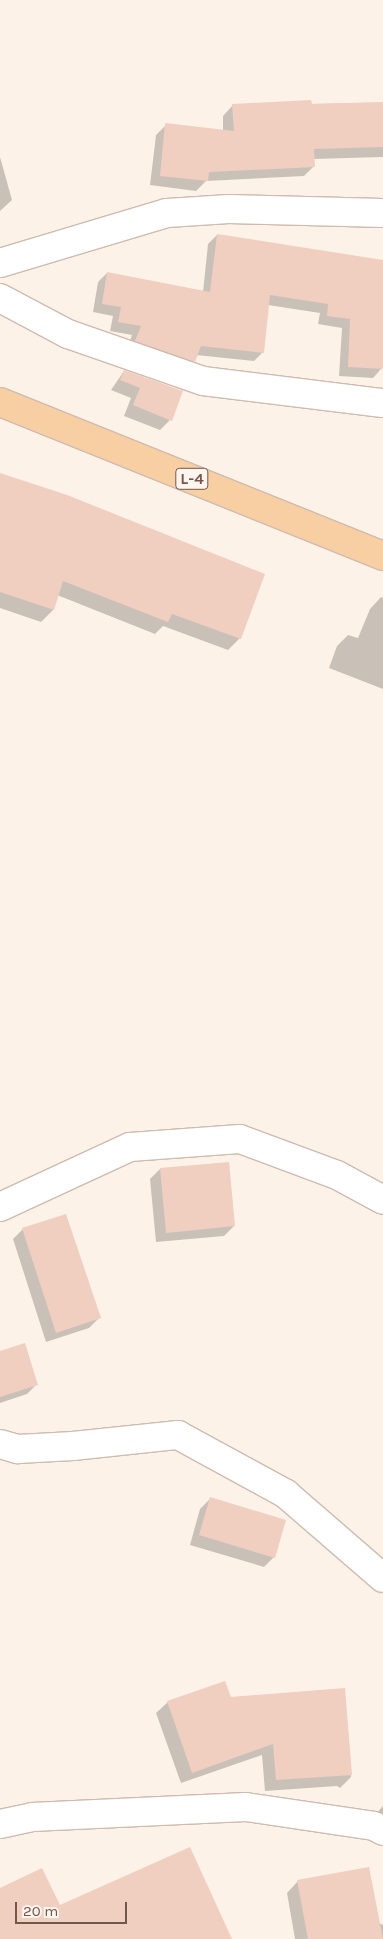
<!DOCTYPE html>
<html>
<head>
<meta charset="utf-8">
<style>
  body { margin:0 }
  #map { position:relative; width:383px; height:1939px; overflow:hidden; background:#fcf2e7; font-family:Karla,sans-serif }
  div>[style] { position:absolute }
  .shadow>* { inset:0; background:#0003 }
  .building>* { inset:0; background:#f0cec0 }
  .roads { filter:drop-shadow(1px 0 #cfbbb0) drop-shadow(-1px 0 #cfbbb0) drop-shadow(0 1px #cfbbb0) drop-shadow(0 -1px #cfbbb0) }
  .minor>* { height:28px; margin:-14px; padding:0 14px; transform-origin:14px; border-radius:14px; background:#fff }
  .primary>* { height:28px; margin:-14px; padding:0 14px; transform-origin:14px; border-radius:14px; background:#f8cfa3 }
  span { translate:-50% -50%; white-space:nowrap; text-align:center; line-height:1.15; -webkit-text-stroke:5px #fef6ee; paint-order:stroke }
  .shield-label span { padding:1px 4px; background:#fef6ee; border:1px solid; border-radius:4px; -webkit-text-stroke-width:0 }
  .shield-label { font-size:16px; color:#75564c; font-weight:700 }
  .scale { position:absolute; left:15px; top:1902px; width:112px; height:22px; box-sizing:border-box; border:2px solid #75564c; border-top:0; padding-left:6px; font-size:15px; line-height:18px; white-space:nowrap; color:#75564c; -webkit-text-stroke:4px #fef6ee; paint-order:stroke }
</style>
</head>
<body>
<div id="map">
  <div class="shadow">
    <i style="clip-path:polygon(383px 103px,383px 157px,313px 159px,314px 166px,304px 176px,206px 181px,196px 191px,150px 185px,156px 135px,166px 125px,223px 131px,223px 116px,233px 105px)"></i>
    <i style="clip-path:polygon(0 157px,12px 200px,0 211px)"></i>
    <i style="clip-path:polygon(217px 235px,383px 261px,382px 368px,373px 378px,339px 376px,342px 328px,318px 324px,320px 313px,268px 305px,263px 352px,254px 361px,196px 355px,185px 370px,127px 350px,132px 335px,110px 331px,113px 316px,93px 312px,98px 282px,107px 273px,203px 292px,208px 244px)"></i>
    <i style="clip-path:polygon(124px 371px,182px 392px,170px 420px,160px 430px,124px 416px,131px 398px,111px 390px)"></i>
    <i style="clip-path:polygon(0 474px,240px 638px,228px 650px,163px 626px,155px 634px,57px 595px,53px 610px,41px 622px,0 608px)"></i>
    <i style="clip-path:polygon(381px 597px,383px 598px,383px 689px,329px 668px,337px 646px,348px 635px,358px 638px,370px 609px)"></i>
    <i style="clip-path:polygon(160px 1169px,234px 1226px,224px 1236px,156px 1242px,150px 1179px)"></i>
    <i style="clip-path:polygon(23px 1229px,99px 1318px,89px 1328px,46px 1342px,13px 1239px)"></i>
    <i style="clip-path:polygon(0 1353px,37px 1384px,27px 1394px,0 1403px)"></i>
    <i style="clip-path:polygon(210px 1499px,274px 1557px,264px 1567px,190px 1545px,200px 1509px)"></i>
    <i style="clip-path:polygon(344px 1689px,351px 1777px,340px 1788px,337px 1786px,265px 1791px,262px 1755px,181px 1783px,156px 1713px,168px 1702px)"></i>
    <i style="clip-path:polygon(383px 1806px,383px 1825px,373px 1817px)"></i>
    <i style="clip-path:polygon(298px 1881px,383px 1925px,383px 1939px,295px 1939px,287px 1893px)"></i>
  </div>
  <div class="building">
    <i style="clip-path:polygon(311px 100px,312px 104px,383px 102px,383px 147px,314px 149px,315px 167px,209px 172px,208px 181px,160px 176px,165px 123px,234px 131px,232px 104px)"></i>
    <i style="clip-path:polygon(217px 234px,383px 260px,383px 369px,348px 367px,350px 319px,327px 316px,328px 304px,270px 295px,264px 353px,201px 346px,195px 362px,135px 341px,141px 326px,118px 322px,121px 307px,102px 304px,107px 272px,210px 292px)"></i>
    <i style="clip-path:polygon(124px 370px,183px 391px,172px 421px,133px 405px,140px 388px,120px 380px)"></i>
    <i style="clip-path:polygon(0 473px,67px 495px,265px 574px,241px 639px,172px 614px,168px 622px,63px 581px,54px 610px,0 592px)"></i>
    <i style="clip-path:polygon(229px 1162px,235px 1226px,166px 1233px,160px 1168px)"></i>
    <i style="clip-path:polygon(66px 1214px,101px 1318px,56px 1333px,22px 1228px)"></i>
    <i style="clip-path:polygon(25px 1343px,38px 1385px,0 1397px,0 1351px)"></i>
    <i style="clip-path:polygon(210px 1497px,286px 1520px,275px 1558px,199px 1535px)"></i>
    <i style="clip-path:polygon(225px 1681px,231px 1697px,345px 1688px,352px 1775px,276px 1780px,273px 1744px,192px 1773px,167px 1701px)"></i>
    <i style="clip-path:polygon(190px 1847px,232px 1939px,0 1939px,0 1888px,42px 1868px,60px 1905px)"></i>
    <i style="clip-path:polygon(369px 1867px,383px 1939px,308px 1939px,297px 1880px)"></i>
  </div>
  <div class="roads">
    <div class="minor">
      <i style="left:0;top:263px;width:174px;rotate:-16.7deg"></i>
      <i style="left:167px;top:213px;width:62px;rotate:-3.7deg"></i>
      <i style="left:229px;top:209px;width:154px;rotate:1.5deg"></i>
      <i style="left:0;top:298px;width:77px;rotate:27.9deg"></i>
      <i style="left:68px;top:334px;width:143px;rotate:19.2deg"></i>
      <i style="left:203px;top:381px;width:181px;rotate:7deg"></i>
      <i style="left:0;top:1207px;width:143px;rotate:-24.8deg"></i>
      <i style="left:130px;top:1147px;width:110px;rotate:-4.2deg"></i>
      <i style="left:240px;top:1139px;width:103px;rotate:20.4deg"></i>
      <i style="left:337px;top:1175px;width:52px;rotate:28.5deg"></i>
      <i style="left:0;top:1444px;width:19px;rotate:16deg"></i>
      <i style="left:18px;top:1449px;width:55px;rotate:-3.1deg"></i>
      <i style="left:73px;top:1446px;width:106px;rotate:-6deg"></i>
      <i style="left:178px;top:1435px;width:123px;rotate:28.6deg"></i>
      <i style="left:286px;top:1494px;width:128px;rotate:40.9deg"></i>
      <i style="left:0;top:1824px;width:33px;rotate:-12deg"></i>
      <i style="left:32px;top:1817px;width:214px;rotate:-2.7deg"></i>
      <i style="left:246px;top:1807px;width:129px;rotate:8.4deg"></i>
      <i style="left:374px;top:1826px;width:10px;rotate:29deg"></i>
    </div>
    <div class="primary">
      <i style="left:0;top:402px;width:413px;rotate:21.9deg"></i>
    </div>
  </div>
  <div class="shield-label">
    <span style="left:192px;top:479px">L-4</span>
  </div>
  <div class="scale">20 m</div>
</div>
</body>
</html>
